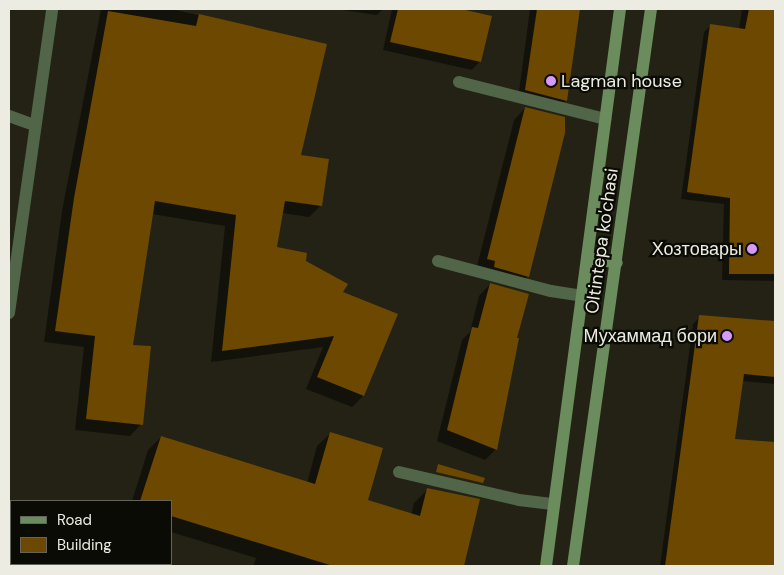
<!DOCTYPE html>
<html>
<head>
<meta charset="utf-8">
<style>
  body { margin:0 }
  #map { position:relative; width:784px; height:575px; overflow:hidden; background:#232214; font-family:"DM Sans",sans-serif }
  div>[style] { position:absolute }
  .shadow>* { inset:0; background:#0007 }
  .building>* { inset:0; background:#6d4800 }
  .street>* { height:12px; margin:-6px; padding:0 6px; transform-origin:6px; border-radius:6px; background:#516548 }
  .secondary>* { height:12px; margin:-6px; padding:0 6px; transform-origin:6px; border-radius:6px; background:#6b8c5d }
  .dots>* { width:14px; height:14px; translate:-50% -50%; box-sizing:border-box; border:2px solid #0b0b06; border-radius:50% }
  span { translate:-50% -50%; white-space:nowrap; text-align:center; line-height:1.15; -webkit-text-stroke:4.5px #0b0b06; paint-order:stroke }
  .poi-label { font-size:18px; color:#ecece2 }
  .left { translate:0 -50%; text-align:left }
  .right { translate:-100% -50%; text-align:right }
  .street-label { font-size:18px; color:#ecece2 }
  .frame { position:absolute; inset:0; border:10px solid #ecece2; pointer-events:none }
  .legend { position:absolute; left:10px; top:500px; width:162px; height:65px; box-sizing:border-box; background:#0b0b06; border:1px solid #65655e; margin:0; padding:6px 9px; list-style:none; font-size:15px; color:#ecece2 }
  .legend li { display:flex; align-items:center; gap:10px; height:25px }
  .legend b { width:25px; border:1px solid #65655e }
</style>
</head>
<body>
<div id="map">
  <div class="shadow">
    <i style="clip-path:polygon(101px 9px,171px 9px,325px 44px,299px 156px,320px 206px,309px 217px,282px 213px,276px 248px,304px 261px,342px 292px,363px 396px,352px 407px,306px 389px,323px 347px,211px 362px,225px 226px,152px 214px,132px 346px,141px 424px,130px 436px,75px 430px,84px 347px,44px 342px,62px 211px)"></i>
    <i style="clip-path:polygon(336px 9px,383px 9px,377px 15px)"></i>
    <i style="clip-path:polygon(392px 9px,456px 9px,491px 17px,480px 61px,472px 70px,383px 50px)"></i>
    <i style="clip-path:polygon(530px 9px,578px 9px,566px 100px,558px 109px,518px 99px)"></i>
    <i style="clip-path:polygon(742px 9px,775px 9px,775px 33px,733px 80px,775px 89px,775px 281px,722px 280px,724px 204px,681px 199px,704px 32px,711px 25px,739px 30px)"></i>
    <i style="clip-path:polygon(525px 108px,528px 276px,516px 288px,476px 270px,514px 120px)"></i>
    <i style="clip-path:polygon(490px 284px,515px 339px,496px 449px,485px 460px,437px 441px,462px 340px,470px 332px,479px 296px)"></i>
    <i style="clip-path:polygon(700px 317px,775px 323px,775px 384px,742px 381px,734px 440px,775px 444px,775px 566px,660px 566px,693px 324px)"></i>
    <i style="clip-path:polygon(330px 434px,367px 501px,411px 515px,414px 503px,427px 490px,478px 500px,462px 566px,253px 566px,256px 558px,171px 532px,171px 501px,132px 501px,148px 450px,161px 437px,307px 483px,317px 446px)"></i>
  </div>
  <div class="building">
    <i style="clip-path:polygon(398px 9px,461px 9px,492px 16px,481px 62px,390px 42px)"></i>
    <i style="clip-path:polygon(537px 9px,580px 9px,567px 101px,525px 90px)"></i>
    <i style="clip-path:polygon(749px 9px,775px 9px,775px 274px,729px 274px,730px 198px,687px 192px,710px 24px,745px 29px)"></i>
    <i style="clip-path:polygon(108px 11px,196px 26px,199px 14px,327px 44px,301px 155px,329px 159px,322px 206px,285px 201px,277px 247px,307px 253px,306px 261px,348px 284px,343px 292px,398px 314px,364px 396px,317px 377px,334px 336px,222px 351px,236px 215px,155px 201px,133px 345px,151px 346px,143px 425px,86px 419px,95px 336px,55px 331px,74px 198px)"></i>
    <i style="clip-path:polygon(525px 107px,565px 117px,565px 133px,529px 277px,494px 267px,495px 261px,487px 259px)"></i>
    <i style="clip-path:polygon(490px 283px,529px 294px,517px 338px,519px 338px,497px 450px,447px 430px,472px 327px,478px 328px)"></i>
    <i style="clip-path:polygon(699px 315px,775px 321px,775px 377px,744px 374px,735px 439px,775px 442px,775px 566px,665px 566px)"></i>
    <i style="clip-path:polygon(330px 432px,383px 448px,368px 500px,420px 516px,427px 488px,480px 499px,464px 566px,333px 566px,171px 516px,171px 501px,140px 501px,161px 436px,315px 484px)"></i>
    <i style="clip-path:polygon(438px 464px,485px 478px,483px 483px,436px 472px)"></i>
  </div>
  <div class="street">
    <i style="left:459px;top:82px;width:151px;rotate:14.2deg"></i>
    <i style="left:9px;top:116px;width:27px;rotate:20deg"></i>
    <i style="left:438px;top:261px;width:117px;rotate:14.9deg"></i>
    <i style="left:551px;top:291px;width:30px;rotate:9deg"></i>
    <i style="left:9px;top:313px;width:307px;rotate:-81.9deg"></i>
    <i style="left:399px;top:472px;width:123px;rotate:13.1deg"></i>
    <i style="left:519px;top:500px;width:35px;rotate:7deg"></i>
  </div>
  <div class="secondary">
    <i style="left:587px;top:258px;width:30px;rotate:9deg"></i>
    <i style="left:546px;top:566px;width:562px;rotate:-82.43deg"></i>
    <i style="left:573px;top:566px;width:562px;rotate:-82.03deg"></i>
  </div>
  <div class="dots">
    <i style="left:551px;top:81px;background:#d89af8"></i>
    <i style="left:752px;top:249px;background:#d89af8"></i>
    <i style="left:727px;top:336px;background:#d89af8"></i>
  </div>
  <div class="poi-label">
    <span class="left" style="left:561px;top:81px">Lagman house</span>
    <span class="right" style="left:742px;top:249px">Хозтовары</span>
    <span class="right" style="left:717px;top:336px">Мухаммад бори</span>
  </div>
  <div class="street-label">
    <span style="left:602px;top:241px;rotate:-82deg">Oltintepa ko'chasi</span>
  </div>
  <div class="frame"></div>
  <ul class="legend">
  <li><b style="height:6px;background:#6b8c5d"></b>Road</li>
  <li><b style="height:14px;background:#6d4800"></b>Building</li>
  </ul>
</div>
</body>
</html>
